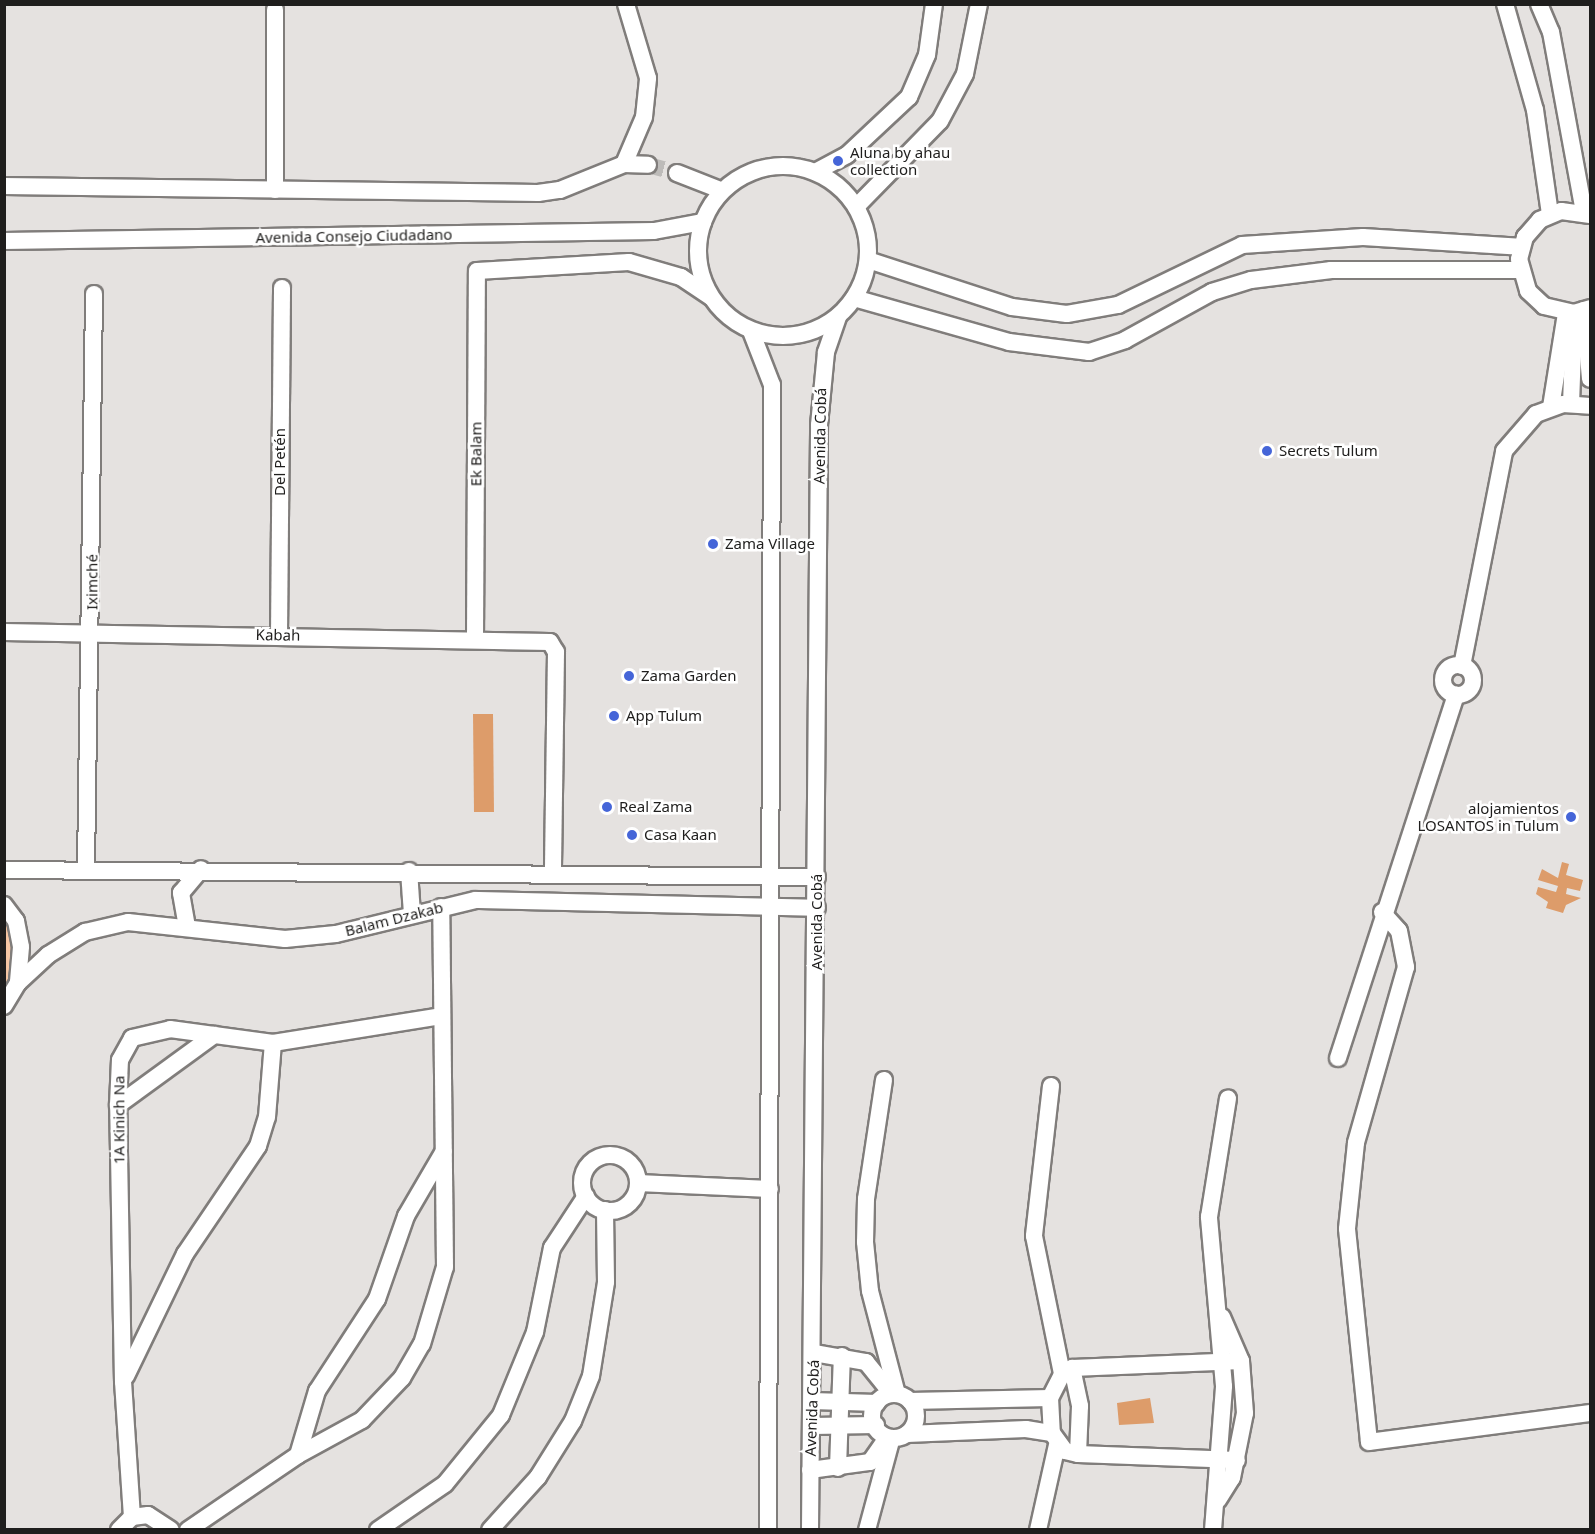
<!DOCTYPE html>
<html>
<head>
<meta charset="utf-8">
<style>
  body { margin:0 }
  #map { position:relative; width:1595px; height:1534px; overflow:hidden; background:#e5e2e0; font-family:"Noto Sans",sans-serif }
  div>[style] { position:absolute }
  .green>* { inset:0; background:#f7c7a4 }
  .water>* { inset:0; background:#dd9c6a }
  .minor-tunnel>* { height:16px; margin-top:-8px; transform-origin:0; background:repeating-linear-gradient(90deg,#bdbbb9 0 16px,transparent 0 24px) }
  .roads { filter:drop-shadow(2px 0 #807d7b) drop-shadow(-2px 0 #807d7b) drop-shadow(0 2px #807d7b) drop-shadow(0 -2px #807d7b) }
  .minor>* { height:16px; margin:-8px; padding:0 8px; transform-origin:8px; border-radius:8px; background:#fff }
  .minor>.ring { margin:-8px; padding:0; box-sizing:content-box; background:none; border:16px solid #fff; border-radius:50% }
  .dots>* { width:16px; height:16px; translate:-50% -50%; box-sizing:border-box; border:3px solid #fff; border-radius:50% }
  span { translate:-50% -50%; white-space:nowrap; text-align:center; line-height:1.15; -webkit-text-stroke:5px #fff; paint-order:stroke }
  .poi-label { font-size:15px; color:#1f1e1d }
  .left { translate:0 -50%; text-align:left }
  .right { translate:-100% -50%; text-align:right }
  .street-label { font-size:15px; color:#1f1e1d }
  .frame { position:absolute; inset:0; border:6px solid #1f1e1d; pointer-events:none }
</style>
</head>
<body>
<div id="map">
  <div class="green">
    <i style="clip-path:polygon(5px 916px,13px 923px,14px 979px,5px 996px)"></i>
  </div>
  <div class="water">
    <i style="clip-path:polygon(473px 714px,493px 714px,494px 812px,474px 812px)"></i>
    <i style="clip-path:polygon(1562px 862px,1569px 864px,1566px 875px,1583px 880px,1580px 891px,1567px 888px,1566px 894px,1581px 898px,1566px 905px,1563px 913px,1546px 908px,1548px 902px,1536px 894px,1538px 887px,1556px 892px,1558px 886px,1538px 880px,1542px 869px,1558px 878px)"></i>
    <i style="clip-path:polygon(1150px 1398px,1154px 1423px,1119px 1425px,1117px 1403px)"></i>
  </div>
  <div class="minor-tunnel">
    <i style="left:648px;top:165px;width:30px;rotate:15deg"></i>
  </div>
  <div class="roads">
    <div class="minor">
      <i style="left:1505px;top:4px;width:110px;rotate:74.2deg"></i>
      <i style="left:1535px;top:110px;width:105px;rotate:81.8deg"></i>
      <i style="left:1539px;top:4px;width:30px;rotate:67deg"></i>
      <i style="left:1551px;top:32px;width:183px;rotate:79.6deg"></i>
      <i style="left:275px;top:10px;width:180px;rotate:90deg"></i>
      <i style="left:624px;top:164px;width:51px;rotate:-66.9deg"></i>
      <i style="left:644px;top:117px;width:39px;rotate:-84deg"></i>
      <i style="left:648px;top:78px;width:77px;rotate:-106.6deg"></i>
      <i class="ring" style="left:698px;top:166px;width:154px;height:154px"></i>
      <i style="left:815px;top:172px;width:36px;rotate:-28deg"></i>
      <i style="left:847px;top:155px;width:85px;rotate:-43.1deg"></i>
      <i style="left:909px;top:97px;width:46px;rotate:-66.8deg"></i>
      <i style="left:927px;top:55px;width:51px;rotate:-82.2deg"></i>
      <i style="left:677px;top:173px;width:49px;rotate:21.4deg"></i>
      <i style="left:4px;top:186px;width:534px;rotate:0.75deg"></i>
      <i style="left:538px;top:193px;width:22px;rotate:-8deg"></i>
      <i style="left:560px;top:190px;width:69px;rotate:-22.1deg"></i>
      <i style="left:624px;top:164px;width:24px;rotate:2deg"></i>
      <i style="left:856px;top:207px;width:120px;rotate:-45.7deg"></i>
      <i style="left:940px;top:121px;width:53px;rotate:-62deg"></i>
      <i style="left:965px;top:74px;width:71px;rotate:-78.7deg"></i>
      <i style="left:1590px;top:215px;width:29px;rotate:-172deg"></i>
      <i style="left:1561px;top:211px;width:23px;rotate:157deg"></i>
      <i style="left:1540px;top:220px;width:23px;rotate:131deg"></i>
      <i style="left:1525px;top:237px;width:23px;rotate:105deg"></i>
      <i style="left:1519px;top:259px;width:33px;rotate:74deg"></i>
      <i style="left:1528px;top:291px;width:22px;rotate:43deg"></i>
      <i style="left:1544px;top:306px;width:31px;rotate:13deg"></i>
      <i style="left:1574px;top:313px;width:17px;rotate:-17deg"></i>
      <i style="left:4px;top:241px;width:650px;rotate:-0.88deg"></i>
      <i style="left:654px;top:231px;width:50px;rotate:-10.4deg"></i>
      <i style="left:868px;top:260px;width:151px;rotate:18.1deg"></i>
      <i style="left:1012px;top:307px;width:55px;rotate:7.3deg"></i>
      <i style="left:1067px;top:314px;width:52px;rotate:-10deg"></i>
      <i style="left:1118px;top:305px;width:138px;rotate:-25.8deg"></i>
      <i style="left:1242px;top:245px;width:121px;rotate:-3.8deg"></i>
      <i style="left:1363px;top:237px;width:157px;rotate:3.6deg"></i>
      <i style="left:854px;top:298px;width:161px;rotate:15.8deg"></i>
      <i style="left:1009px;top:342px;width:81px;rotate:7.1deg"></i>
      <i style="left:1089px;top:352px;width:38px;rotate:-18deg"></i>
      <i style="left:1125px;top:340px;width:99px;rotate:-28.9deg"></i>
      <i style="left:1212px;top:292px;width:41px;rotate:-17.1deg"></i>
      <i style="left:1251px;top:280px;width:81px;rotate:-7.1deg"></i>
      <i style="left:1331px;top:270px;width:188px"></i>
      <i style="left:1584px;top:310px;width:69px;rotate:85deg"></i>
      <i style="left:751px;top:331px;width:58px;rotate:68.7deg"></i>
      <i style="left:772px;top:385px;width:1145px;rotate:90.2deg"></i>
      <i style="left:1571px;top:404px;width:81px;rotate:-87.9deg"></i>
      <i style="left:1551px;top:407px;width:95px;rotate:-80.9deg"></i>
      <i style="left:4px;top:632px;width:546px;rotate:1.05deg"></i>
      <i style="left:550px;top:642px;width:12px;rotate:59deg"></i>
      <i style="left:556px;top:652px;width:221px;rotate:90.8deg"></i>
      <i style="left:279px;top:635px;width:347px;rotate:-89.5deg"></i>
      <i style="left:475px;top:637px;width:366px;rotate:-89.7deg"></i>
      <i style="left:477px;top:271px;width:152px;rotate:-3.4deg"></i>
      <i style="left:629px;top:262px;width:54px;rotate:16.1deg"></i>
      <i style="left:681px;top:277px;width:36px;rotate:34deg"></i>
      <i class="ring" style="left:1443px;top:665px;width:14px;height:14px"></i>
      <i style="left:1462px;top:666px;width:219px;rotate:-78.9deg"></i>
      <i style="left:1504px;top:451px;width:49px;rotate:-49.1deg"></i>
      <i style="left:1536px;top:414px;width:29px;rotate:-20deg"></i>
      <i style="left:1563px;top:404px;width:27px;rotate:4deg"></i>
      <i style="left:86px;top:869px;width:575px;rotate:-89.2deg"></i>
      <i style="left:4px;top:870px;width:813px;rotate:0.49deg"></i>
      <i style="left:409px;top:871px;width:43px;rotate:86deg"></i>
      <i style="left:4px;top:905px;width:20px;rotate:53deg"></i>
      <i style="left:16px;top:921px;width:26px;rotate:79deg"></i>
      <i style="left:21px;top:947px;width:36px;rotate:95deg"></i>
      <i style="left:1382px;top:912px;width:25px;rotate:48deg"></i>
      <i style="left:1399px;top:931px;width:37px;rotate:79deg"></i>
      <i style="left:1406px;top:967px;width:183px;rotate:105.9deg"></i>
      <i style="left:1356px;top:1143px;width:86px;rotate:96deg"></i>
      <i style="left:1347px;top:1229px;width:214px;rotate:84.1deg"></i>
      <i style="left:1369px;top:1442px;width:223px;rotate:-7.5deg"></i>
      <i style="left:187px;top:927px;width:35px;rotate:-100deg"></i>
      <i style="left:181px;top:893px;width:31px;rotate:-50deg"></i>
      <i style="left:4px;top:1006px;width:27px;rotate:-59deg"></i>
      <i style="left:18px;top:983px;width:41px;rotate:-43deg"></i>
      <i style="left:48px;top:955px;width:44px;rotate:-31.9deg"></i>
      <i style="left:85px;top:932px;width:44px;rotate:-13.1deg"></i>
      <i style="left:128px;top:922px;width:158px;rotate:6.2deg"></i>
      <i style="left:285px;top:939px;width:51px;rotate:-5.6deg"></i>
      <i style="left:336px;top:934px;width:144px;rotate:-13.7deg"></i>
      <i style="left:476px;top:900px;width:341px;rotate:1.3deg"></i>
      <i style="left:1338px;top:1058px;width:382px;rotate:-72deg"></i>
      <i style="left:884px;top:1080px;width:120px;rotate:98.6deg"></i>
      <i style="left:866px;top:1199px;width:43px;rotate:91.3deg"></i>
      <i style="left:865px;top:1242px;width:49px;rotate:84.2deg"></i>
      <i style="left:870px;top:1291px;width:102px;rotate:75.3deg"></i>
      <i style="left:1051px;top:1086px;width:151px;rotate:96.5deg"></i>
      <i style="left:1034px;top:1236px;width:141px;rotate:78.5deg"></i>
      <i style="left:118px;top:1105px;width:119px;rotate:-36.1deg"></i>
      <i class="ring" style="left:582px;top:1155px;width:40px;height:40px"></i>
      <i style="left:638px;top:1183px;width:132px;rotate:2.6deg"></i>
      <i style="left:814px;top:1353px;width:53px;rotate:9.8deg"></i>
      <i style="left:866px;top:1362px;width:36px;rotate:51deg"></i>
      <i style="left:1072px;top:1368px;width:39px;rotate:78deg"></i>
      <i style="left:1080px;top:1406px;width:48px;rotate:92.4deg"></i>
      <i style="left:126px;top:1376px;width:136px;rotate:-64.2deg"></i>
      <i style="left:185px;top:1254px;width:130px;rotate:-55.9deg"></i>
      <i style="left:258px;top:1146px;width:30px;rotate:-73deg"></i>
      <i style="left:267px;top:1117px;width:74px;rotate:-85.4deg"></i>
      <i class="ring" style="left:872px;top:1394px;width:28px;height:28px"></i>
      <i style="left:1050px;top:1398px;width:35px;rotate:87deg"></i>
      <i style="left:812px;top:1401px;width:65px;rotate:1.8deg"></i>
      <i style="left:910px;top:1401px;width:140px;rotate:-1.2deg"></i>
      <i style="left:1050px;top:1398px;width:27px;rotate:-63deg"></i>
      <i style="left:1062px;top:1374px;width:12px;rotate:-31deg"></i>
      <i style="left:1072px;top:1368px;width:169px;rotate:-2.4deg"></i>
      <i style="left:812px;top:1426px;width:64px;rotate:-0.9deg"></i>
      <i style="left:907px;top:1434px;width:119px;rotate:-2.4deg"></i>
      <i style="left:1026px;top:1429px;width:26px;rotate:9deg"></i>
      <i style="left:1052px;top:1433px;width:22px;rotate:54deg"></i>
      <i style="left:1065px;top:1451px;width:13px;rotate:13deg"></i>
      <i style="left:1078px;top:1454px;width:159px;rotate:2.2deg"></i>
      <i style="left:298px;top:1455px;width:67px;rotate:-73.5deg"></i>
      <i style="left:317px;top:1391px;width:110px;rotate:-56.9deg"></i>
      <i style="left:377px;top:1299px;width:88px;rotate:-70.7deg"></i>
      <i style="left:406px;top:1216px;width:75px;rotate:-59.7deg"></i>
      <i style="left:838px;top:1468px;width:112px;rotate:-88deg"></i>
      <i style="left:810px;top:1470px;width:61px;rotate:-7.6deg"></i>
      <i style="left:870px;top:1462px;width:28px;rotate:-55deg"></i>
      <i style="left:1218px;top:1500px;width:26px;rotate:-58deg"></i>
      <i style="left:1232px;top:1478px;width:66px;rotate:-78.7deg"></i>
      <i style="left:1245px;top:1413px;width:52px;rotate:-94.4deg"></i>
      <i style="left:1241px;top:1361px;width:48px;rotate:-113.4deg"></i>
      <i style="left:132px;top:1517px;width:135px;rotate:-93.8deg"></i>
      <i style="left:123px;top:1382px;width:277px;rotate:-91deg"></i>
      <i style="left:118px;top:1105px;width:45px;rotate:-87.5deg"></i>
      <i style="left:120px;top:1060px;width:25px;rotate:-61deg"></i>
      <i style="left:132px;top:1038px;width:39px;rotate:-13deg"></i>
      <i style="left:170px;top:1029px;width:104px;rotate:7.7deg"></i>
      <i style="left:273px;top:1043px;width:170px;rotate:-9.1deg"></i>
      <i style="left:119px;top:1530px;width:18px;rotate:-45deg"></i>
      <i style="left:132px;top:1517px;width:16px;rotate:-7deg"></i>
      <i style="left:148px;top:1515px;width:27px;rotate:33deg"></i>
      <i style="left:188px;top:1530px;width:133px;rotate:-34.3deg"></i>
      <i style="left:298px;top:1455px;width:73px;rotate:-28.7deg"></i>
      <i style="left:362px;top:1420px;width:58px;rotate:-46.4deg"></i>
      <i style="left:402px;top:1378px;width:39px;rotate:-60deg"></i>
      <i style="left:422px;top:1344px;width:80px;rotate:-73.4deg"></i>
      <i style="left:445px;top:1267px;width:360px;rotate:-90.6deg"></i>
      <i style="left:378px;top:1530px;width:81px;rotate:-34.5deg"></i>
      <i style="left:445px;top:1484px;width:89px;rotate:-50.9deg"></i>
      <i style="left:501px;top:1415px;width:90px;rotate:-67.7deg"></i>
      <i style="left:535px;top:1332px;width:86px;rotate:-78.6deg"></i>
      <i style="left:552px;top:1248px;width:62px;rotate:-56.8deg"></i>
      <i style="left:490px;top:1530px;width:72px;rotate:-47.8deg"></i>
      <i style="left:538px;top:1477px;width:66px;rotate:-58deg"></i>
      <i style="left:573px;top:1421px;width:48px;rotate:-68.2deg"></i>
      <i style="left:591px;top:1376px;width:95px;rotate:-80.9deg"></i>
      <i style="left:606px;top:1282px;width:72px;rotate:-90.8deg"></i>
      <i style="left:810px;top:1530px;width:1105px;rotate:-89.53deg"></i>
      <i style="left:819px;top:425px;width:73px;rotate:-84.5deg"></i>
      <i style="left:826px;top:352px;width:37px;rotate:-71deg"></i>
      <i style="left:867px;top:1530px;width:92px;rotate:-74.9deg"></i>
      <i style="left:1038px;top:1530px;width:87px;rotate:-77.4deg"></i>
      <i style="left:1213px;top:1530px;width:144px;rotate:-85.6deg"></i>
      <i style="left:1224px;top:1386px;width:170px;rotate:-95.1deg"></i>
      <i style="left:1209px;top:1217px;width:120px;rotate:-80.9deg"></i>
    </div>
  </div>
  <div class="dots">
    <i style="left:838px;top:161px;background:#4565d8"></i>
    <i style="left:1267px;top:451px;background:#4565d8"></i>
    <i style="left:713px;top:544px;background:#4565d8"></i>
    <i style="left:629px;top:676px;background:#4565d8"></i>
    <i style="left:614px;top:716px;background:#4565d8"></i>
    <i style="left:607px;top:807px;background:#4565d8"></i>
    <i style="left:1571px;top:817px;background:#4565d8"></i>
    <i style="left:632px;top:835px;background:#4565d8"></i>
  </div>
  <div class="poi-label">
    <span class="left" style="left:850px;top:161px">Aluna by ahau<br>collection</span>
    <span class="left" style="left:1279px;top:451px">Secrets Tulum</span>
    <span class="left" style="left:725px;top:544px">Zama Village</span>
    <span class="left" style="left:641px;top:676px">Zama Garden</span>
    <span class="left" style="left:626px;top:716px">App Tulum</span>
    <span class="left" style="left:619px;top:807px">Real Zama</span>
    <span class="right" style="left:1559px;top:817px">alojamientos<br>LOSANTOS in Tulum</span>
    <span class="left" style="left:644px;top:835px">Casa Kaan</span>
  </div>
  <div class="street-label">
    <span style="left:354px;top:236px;rotate:-1deg">Avenida Consejo Ciudadano</span>
    <span style="left:820px;top:436px;rotate:-89deg">Avenida Cobá</span>
    <span style="left:476px;top:454px;rotate:-90deg">Ek Balam</span>
    <span style="left:280px;top:462px;rotate:-90deg">Del Petén</span>
    <span style="left:92px;top:582px;rotate:-90deg">Iximché</span>
    <span style="left:278px;top:635px;rotate:1deg">Kabah</span>
    <span style="left:394px;top:919px;rotate:-14deg">Balam Dzakab</span>
    <span style="left:817px;top:922px;rotate:-90deg">Avenida Cobá</span>
    <span style="left:119px;top:1120px;rotate:-90deg">1A Kinich Na</span>
    <span style="left:812px;top:1408px;rotate:-88deg">Avenida Cobá</span>
  </div>
  <div class="frame"></div>
</div>
</body>
</html>
